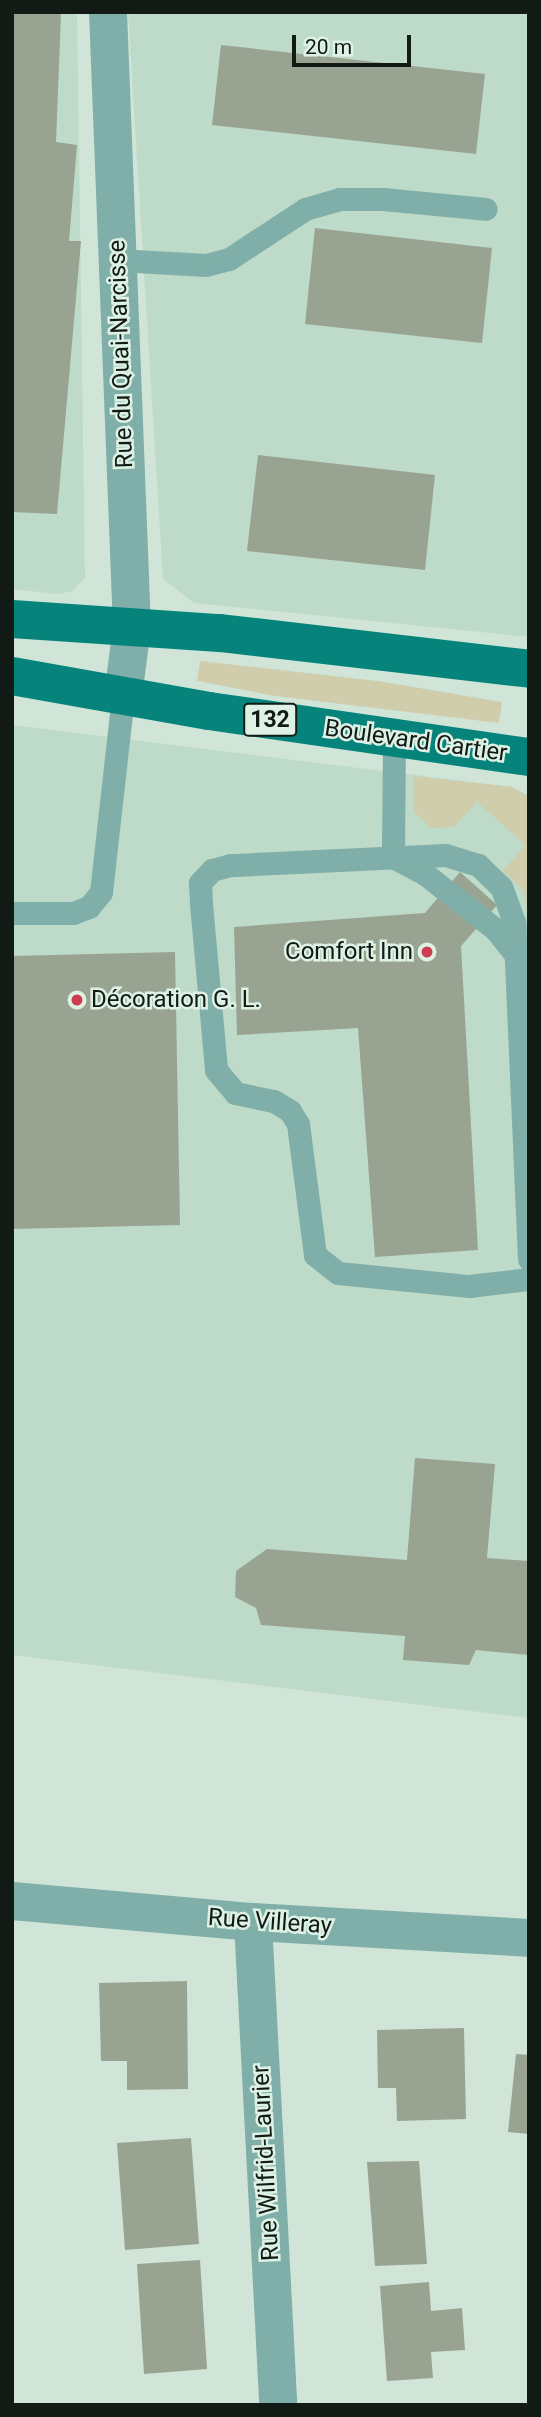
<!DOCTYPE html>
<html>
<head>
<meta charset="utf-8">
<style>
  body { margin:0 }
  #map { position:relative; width:541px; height:2417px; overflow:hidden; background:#d0e5d8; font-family:Roboto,sans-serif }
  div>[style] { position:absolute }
  .built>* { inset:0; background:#bedac9 }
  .green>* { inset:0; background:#d0cdad }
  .building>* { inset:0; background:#99a391 }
  .lane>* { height:23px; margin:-11.5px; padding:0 11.5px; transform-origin:11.5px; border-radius:11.5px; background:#80afa9 }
  .street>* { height:38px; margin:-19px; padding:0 19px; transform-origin:19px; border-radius:19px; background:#80afa9 }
  .primary>* { height:38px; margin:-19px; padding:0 19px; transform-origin:19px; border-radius:19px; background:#06847c }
  .dots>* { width:19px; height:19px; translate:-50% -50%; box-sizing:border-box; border:4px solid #ddf2e5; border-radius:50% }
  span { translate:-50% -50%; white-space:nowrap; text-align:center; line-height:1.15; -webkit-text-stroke:5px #ddf2e5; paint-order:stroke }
  .shield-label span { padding:2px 5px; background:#ddf2e5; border:2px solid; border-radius:5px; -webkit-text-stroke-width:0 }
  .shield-label { font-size:23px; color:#121a16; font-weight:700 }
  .street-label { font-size:24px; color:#121a16 }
  .poi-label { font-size:24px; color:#121a16 }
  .right { translate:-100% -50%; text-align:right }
  .left { translate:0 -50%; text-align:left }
  .frame { position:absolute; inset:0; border:14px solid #121a16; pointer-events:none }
  .scale { position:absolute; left:292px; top:35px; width:119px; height:32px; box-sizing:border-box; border:4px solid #121a16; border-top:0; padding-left:9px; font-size:21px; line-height:24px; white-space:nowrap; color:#121a16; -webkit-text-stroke:5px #ddf2e5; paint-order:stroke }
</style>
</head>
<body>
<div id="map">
  <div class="built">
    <i style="clip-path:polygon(12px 12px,77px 12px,85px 577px,73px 591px,58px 594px,12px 589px)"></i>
    <i style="clip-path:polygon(128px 12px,529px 12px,529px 637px,194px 603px,163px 579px)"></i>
    <i style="clip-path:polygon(12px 725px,512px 787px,529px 796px,529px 1718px,12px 1655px)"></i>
  </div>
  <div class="green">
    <i style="clip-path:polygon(200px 661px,378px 681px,502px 702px,499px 723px,275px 696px,197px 681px)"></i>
    <i style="clip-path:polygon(413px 776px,512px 787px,529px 796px,529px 919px,524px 890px,503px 871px,525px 845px,477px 802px,454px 827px,430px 828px,414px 811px)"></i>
  </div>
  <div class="building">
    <i style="clip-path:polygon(12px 12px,61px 12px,56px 142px,77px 145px,69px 241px,81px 241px,57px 514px,12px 512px)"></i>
    <i style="clip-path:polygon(221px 45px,485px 74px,476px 154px,212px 125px)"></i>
    <i style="clip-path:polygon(315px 228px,492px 248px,482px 343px,305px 324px)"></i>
    <i style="clip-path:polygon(258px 455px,435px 475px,425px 570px,247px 551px)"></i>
    <i style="clip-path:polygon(460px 872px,497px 905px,461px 946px,478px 1250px,375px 1257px,358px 1028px,237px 1035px,234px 927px,425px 913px)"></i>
    <i style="clip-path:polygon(175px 952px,180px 1225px,12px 1229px,12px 956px)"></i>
    <i style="clip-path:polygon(415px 1458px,495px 1464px,487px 1558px,529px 1561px,529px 1655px,476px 1650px,469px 1665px,403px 1660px,405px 1636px,261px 1625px,256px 1608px,235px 1597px,236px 1571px,267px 1549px,407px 1560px)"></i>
    <i style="clip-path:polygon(187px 1981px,188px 2089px,127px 2090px,127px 2061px,101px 2061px,99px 1983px)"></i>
    <i style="clip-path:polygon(464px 2028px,466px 2119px,397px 2121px,396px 2088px,378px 2088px,377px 2030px)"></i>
    <i style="clip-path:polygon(516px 2054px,529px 2055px,529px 2134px,508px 2132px)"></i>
    <i style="clip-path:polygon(191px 2138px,199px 2244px,125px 2250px,117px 2143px)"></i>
    <i style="clip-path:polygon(419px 2161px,427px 2264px,375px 2266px,367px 2162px)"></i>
    <i style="clip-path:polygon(200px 2260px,207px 2369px,144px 2374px,137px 2264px)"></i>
    <i style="clip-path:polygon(429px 2282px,431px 2311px,462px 2308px,465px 2350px,431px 2352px,433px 2378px,387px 2381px,380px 2286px)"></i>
  </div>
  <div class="lane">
    <i style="left:117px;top:260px;width:89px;rotate:3.2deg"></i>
    <i style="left:206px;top:265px;width:24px;rotate:-15deg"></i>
    <i style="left:229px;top:259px;width:91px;rotate:-33.3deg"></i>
    <i style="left:305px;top:209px;width:36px;rotate:-16deg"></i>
    <i style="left:340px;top:199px;width:43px"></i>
    <i style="left:383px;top:199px;width:103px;rotate:5.5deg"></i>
    <i style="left:394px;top:737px;width:120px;rotate:90.5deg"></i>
    <i style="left:393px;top:857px;width:36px;rotate:28deg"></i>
    <i style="left:425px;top:874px;width:89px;rotate:38.2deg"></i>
    <i style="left:495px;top:929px;width:33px;rotate:51deg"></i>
    <i style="left:12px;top:913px;width:61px"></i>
    <i style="left:73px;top:913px;width:17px;rotate:-21deg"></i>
    <i style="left:89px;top:907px;width:19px;rotate:-51deg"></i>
    <i style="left:101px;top:892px;width:197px;rotate:-83.6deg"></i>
    <i style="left:529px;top:1259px;width:337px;rotate:-92.5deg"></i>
    <i style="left:514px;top:922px;width:37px;rotate:-110deg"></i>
    <i style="left:501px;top:887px;width:32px;rotate:-136deg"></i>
    <i style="left:478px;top:865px;width:34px;rotate:-163deg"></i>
    <i style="left:446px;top:855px;width:216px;rotate:177.3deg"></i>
    <i style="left:230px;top:865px;width:19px;rotate:164deg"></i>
    <i style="left:212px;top:870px;width:18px;rotate:133deg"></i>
    <i style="left:200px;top:883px;width:21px;rotate:87deg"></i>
    <i style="left:201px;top:904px;width:167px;rotate:84.8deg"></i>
    <i style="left:216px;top:1070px;width:30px;rotate:50deg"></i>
    <i style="left:235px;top:1093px;width:40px;rotate:12deg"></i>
    <i style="left:274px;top:1101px;width:19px;rotate:32deg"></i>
    <i style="left:290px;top:1111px;width:15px;rotate:58deg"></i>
    <i style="left:298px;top:1124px;width:132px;rotate:82.6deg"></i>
    <i style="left:315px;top:1255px;width:29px;rotate:38deg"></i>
    <i style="left:338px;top:1273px;width:132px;rotate:5.7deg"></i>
    <i style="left:469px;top:1286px;width:60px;rotate:-6.7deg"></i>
  </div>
  <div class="street">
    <i style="left:108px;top:12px;width:615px;rotate:87.77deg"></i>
    <i style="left:132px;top:627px;width:70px;rotate:97.4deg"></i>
    <i style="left:12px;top:1901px;width:242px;rotate:5deg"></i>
    <i style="left:253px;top:1922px;width:276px;rotate:3.3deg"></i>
    <i style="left:253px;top:1922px;width:484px;rotate:87deg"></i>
  </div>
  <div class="primary">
    <i style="left:12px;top:619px;width:208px;rotate:3.9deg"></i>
    <i style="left:220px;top:633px;width:311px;rotate:6.6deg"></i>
    <i style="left:12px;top:676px;width:200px;rotate:10.1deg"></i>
    <i style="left:209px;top:711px;width:323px;rotate:8.2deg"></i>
  </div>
  <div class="dots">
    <i style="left:427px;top:952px;background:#ce3e4e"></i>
    <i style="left:77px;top:1000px;background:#ce3e4e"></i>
  </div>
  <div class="shield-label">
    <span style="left:270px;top:720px">132</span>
  </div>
  <div class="street-label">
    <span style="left:121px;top:354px;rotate:-92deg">Rue du Quai-Narcisse</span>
    <span style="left:416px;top:741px;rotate:8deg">Boulevard Cartier</span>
    <span style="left:270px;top:1922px;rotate:4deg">Rue Villeray</span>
    <span style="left:266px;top:2163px;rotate:-93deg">Rue Wilfrid-Laurier</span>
  </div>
  <div class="poi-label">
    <span class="right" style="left:413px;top:952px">Comfort Inn</span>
    <span class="left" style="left:91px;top:1000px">Décoration G. L.</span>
  </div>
  <div class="frame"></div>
  <div class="scale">20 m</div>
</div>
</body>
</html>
